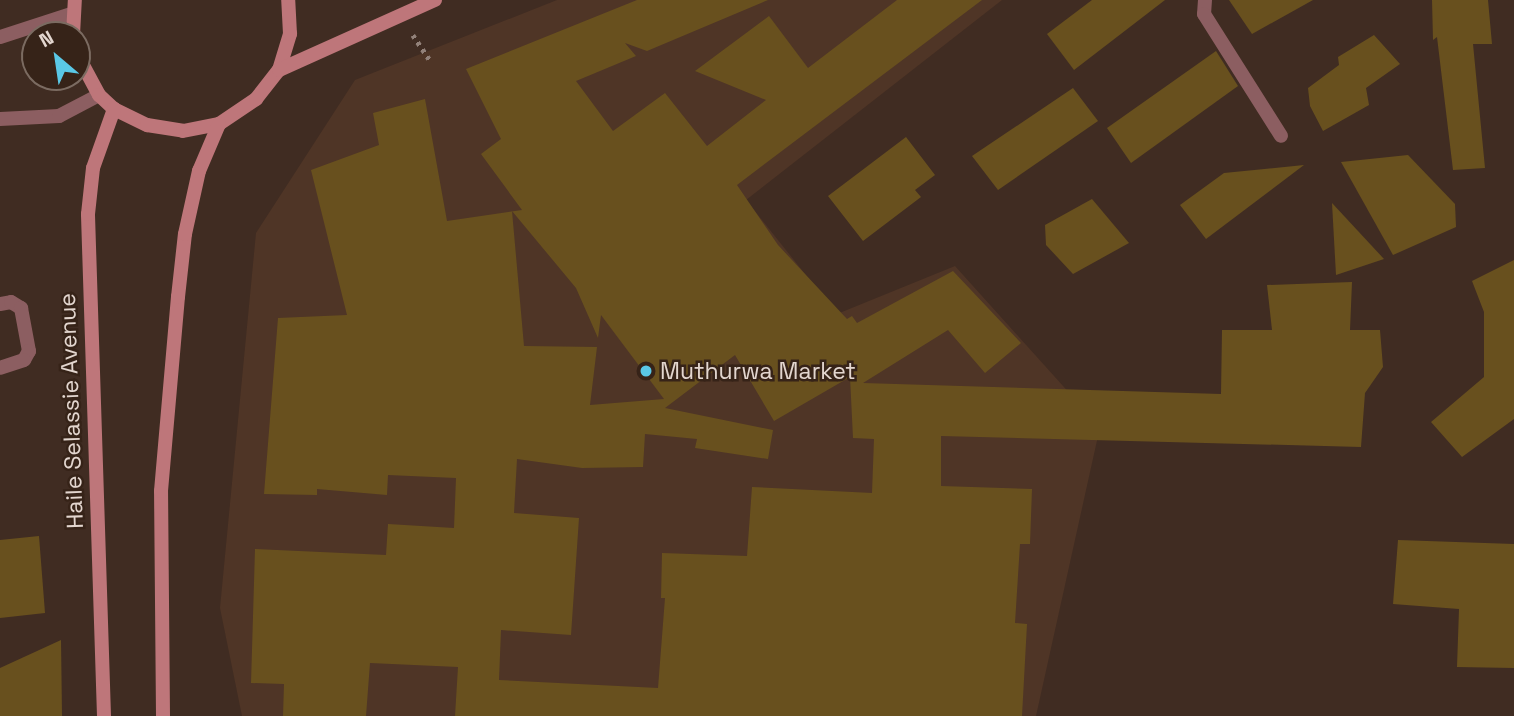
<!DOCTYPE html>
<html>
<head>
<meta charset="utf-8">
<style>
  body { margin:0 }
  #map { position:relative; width:1514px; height:716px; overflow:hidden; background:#402c22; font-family:"Space Grotesk",sans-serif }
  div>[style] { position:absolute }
  .built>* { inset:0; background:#4f3526 }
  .building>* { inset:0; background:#68501e }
  .path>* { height:4.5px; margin-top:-2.25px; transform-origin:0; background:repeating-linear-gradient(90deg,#928179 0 3.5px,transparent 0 8.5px) }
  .service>* { height:14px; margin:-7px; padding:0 7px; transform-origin:7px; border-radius:7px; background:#8c5e61 }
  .tertiary>* { height:14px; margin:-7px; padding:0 7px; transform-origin:7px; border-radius:7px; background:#8c5e61 }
  .secondary>* { height:14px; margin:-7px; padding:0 7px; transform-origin:7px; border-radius:7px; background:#be767a }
  .dots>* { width:19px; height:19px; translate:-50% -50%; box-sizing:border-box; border:4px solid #362318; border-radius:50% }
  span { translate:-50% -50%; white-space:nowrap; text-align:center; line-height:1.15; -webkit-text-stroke:5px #362318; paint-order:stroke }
  .poi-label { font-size:23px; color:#e3d6cf }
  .left { translate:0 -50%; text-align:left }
  .street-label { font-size:23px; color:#e3d6cf }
  .north { position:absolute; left:21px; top:21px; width:70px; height:70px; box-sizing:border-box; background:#362318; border:2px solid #7b6b61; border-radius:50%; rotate:331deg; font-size:19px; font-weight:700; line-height:28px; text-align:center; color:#e3d6cf }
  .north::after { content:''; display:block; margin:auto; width:24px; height:32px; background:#5ac8e6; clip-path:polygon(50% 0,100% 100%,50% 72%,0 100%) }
</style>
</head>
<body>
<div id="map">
  <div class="built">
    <i style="clip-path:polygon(557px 0,1002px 0,746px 200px,837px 314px,955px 266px,1100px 427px,1036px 716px,242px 716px,220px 608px,256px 233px,355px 80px)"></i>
  </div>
  <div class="building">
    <i style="clip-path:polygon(evenodd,637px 0,768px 0,647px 51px,625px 43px,636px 56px,576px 81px,613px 131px,665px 93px,707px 146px,766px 100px,695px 71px,769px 16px,808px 68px,897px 0,982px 0,737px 185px,778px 245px,847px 319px,852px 316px,857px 323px,953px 271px,1021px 343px,985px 373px,948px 330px,863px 383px,1221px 394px,1222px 330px,1272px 330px,1267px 285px,1352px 282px,1350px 330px,1380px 330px,1383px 367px,1365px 393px,1361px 447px,941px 436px,941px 486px,1032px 489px,1030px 544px,1020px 544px,1015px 623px,1027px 624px,1022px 716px,455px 716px,458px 667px,370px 663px,366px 716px,283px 716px,284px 684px,251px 683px,255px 549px,386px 555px,388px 524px,454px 528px,456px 478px,388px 475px,387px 495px,317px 489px,317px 495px,264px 494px,278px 318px,347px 315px,311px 170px,379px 145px,373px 113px,425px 99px,447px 221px,522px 210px,481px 154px,501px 139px,466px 69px,637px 0,512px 211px,576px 288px,598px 338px,601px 315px,664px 399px,590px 405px,597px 347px,524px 346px,512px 211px,637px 0,735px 355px,774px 421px,850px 377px,853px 438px,874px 439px,872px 493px,752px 487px,747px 556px,662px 553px,661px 598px,665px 598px,658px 688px,499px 680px,501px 630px,571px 635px,579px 518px,514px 513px,517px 459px,582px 468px,643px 467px,645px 434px,697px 439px,695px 448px,768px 459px,773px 430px,665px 408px,735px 355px)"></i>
    <i style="clip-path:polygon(1092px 0,1165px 0,1074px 70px,1047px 34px)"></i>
    <i style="clip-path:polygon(1229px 0,1313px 0,1252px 34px)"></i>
    <i style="clip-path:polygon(1432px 0,1488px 0,1492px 44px,1473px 44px,1485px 168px,1453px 170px,1437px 37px,1433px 40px)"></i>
    <i style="clip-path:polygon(1374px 35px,1400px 64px,1366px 88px,1369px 105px,1323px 131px,1310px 106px,1308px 88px,1339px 65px,1338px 57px)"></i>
    <i style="clip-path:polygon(1216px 51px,1238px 86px,1131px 163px,1107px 128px)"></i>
    <i style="clip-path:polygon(1073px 88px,1098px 121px,998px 190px,972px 156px)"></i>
    <i style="clip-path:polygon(906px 137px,935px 175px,915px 190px,921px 197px,863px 241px,828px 196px)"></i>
    <i style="clip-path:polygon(1408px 155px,1455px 204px,1456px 227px,1393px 255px,1341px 162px)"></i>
    <i style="clip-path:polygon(1304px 165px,1206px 239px,1180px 205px,1224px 173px)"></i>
    <i style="clip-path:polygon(1092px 199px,1129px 243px,1073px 274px,1046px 245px,1045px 225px)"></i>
    <i style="clip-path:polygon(1332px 203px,1384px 259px,1336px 275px)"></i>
    <i style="clip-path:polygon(1514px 260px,1514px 419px,1462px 457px,1431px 422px,1484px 377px,1484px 312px,1472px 281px)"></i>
    <i style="clip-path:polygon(39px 536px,45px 613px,0 618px,0 540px)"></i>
    <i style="clip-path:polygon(1398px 540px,1514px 544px,1514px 668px,1457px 667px,1459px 609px,1393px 604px)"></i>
    <i style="clip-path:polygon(61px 640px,62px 716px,0 716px,0 668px)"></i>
  </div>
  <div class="path">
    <i style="left:413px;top:35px;width:30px;rotate:56deg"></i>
  </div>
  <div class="service">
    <i style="left:1205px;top:0;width:14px;rotate:94deg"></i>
    <i style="left:1204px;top:14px;width:144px;rotate:57.7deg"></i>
    <i style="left:0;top:304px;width:11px;rotate:-10deg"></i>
    <i style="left:11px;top:302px;width:12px;rotate:31deg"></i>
    <i style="left:21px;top:308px;width:44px;rotate:79.5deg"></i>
    <i style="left:29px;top:351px;width:10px;rotate:119deg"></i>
    <i style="left:24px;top:360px;width:25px;rotate:162deg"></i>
  </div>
  <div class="tertiary">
    <i style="left:0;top:37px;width:75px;rotate:-17.9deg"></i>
    <i style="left:0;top:119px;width:59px;rotate:-2.9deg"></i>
    <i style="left:59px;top:116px;width:45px;rotate:-27.7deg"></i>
  </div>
  <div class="secondary">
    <i style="left:73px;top:35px;width:35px;rotate:-87deg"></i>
    <i style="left:77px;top:54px;width:47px;rotate:61.8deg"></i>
    <i style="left:99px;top:95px;width:21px;rotate:43deg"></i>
    <i style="left:114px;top:109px;width:37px;rotate:26deg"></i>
    <i style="left:147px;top:125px;width:36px;rotate:9deg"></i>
    <i style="left:183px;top:131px;width:37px;rotate:-11deg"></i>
    <i style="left:219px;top:124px;width:45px;rotate:-34deg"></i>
    <i style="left:256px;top:99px;width:37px;rotate:-52deg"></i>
    <i style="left:279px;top:70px;width:38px;rotate:-73deg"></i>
    <i style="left:290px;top:34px;width:34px;rotate:-93deg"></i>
    <i style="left:279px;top:70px;width:171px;rotate:-24.2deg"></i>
    <i style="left:104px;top:716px;width:502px;rotate:-91.83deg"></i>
    <i style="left:88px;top:214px;width:46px;rotate:-83.8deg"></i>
    <i style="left:93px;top:168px;width:63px;rotate:-70.4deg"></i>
    <i style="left:163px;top:716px;width:225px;rotate:-90.5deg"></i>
    <i style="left:161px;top:491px;width:195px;rotate:-85deg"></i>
    <i style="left:178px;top:297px;width:63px;rotate:-83.7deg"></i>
    <i style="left:185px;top:234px;width:65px;rotate:-77.5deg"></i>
    <i style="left:199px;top:171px;width:51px;rotate:-66.9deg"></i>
  </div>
  <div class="dots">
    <i style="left:646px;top:371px;background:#5ac8e6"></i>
  </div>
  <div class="poi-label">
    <span class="left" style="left:660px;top:371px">Muthurwa Market</span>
  </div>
  <div class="street-label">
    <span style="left:71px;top:411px;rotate:-92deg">Haile Selassie Avenue</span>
  </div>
  <div class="north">N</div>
</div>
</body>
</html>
